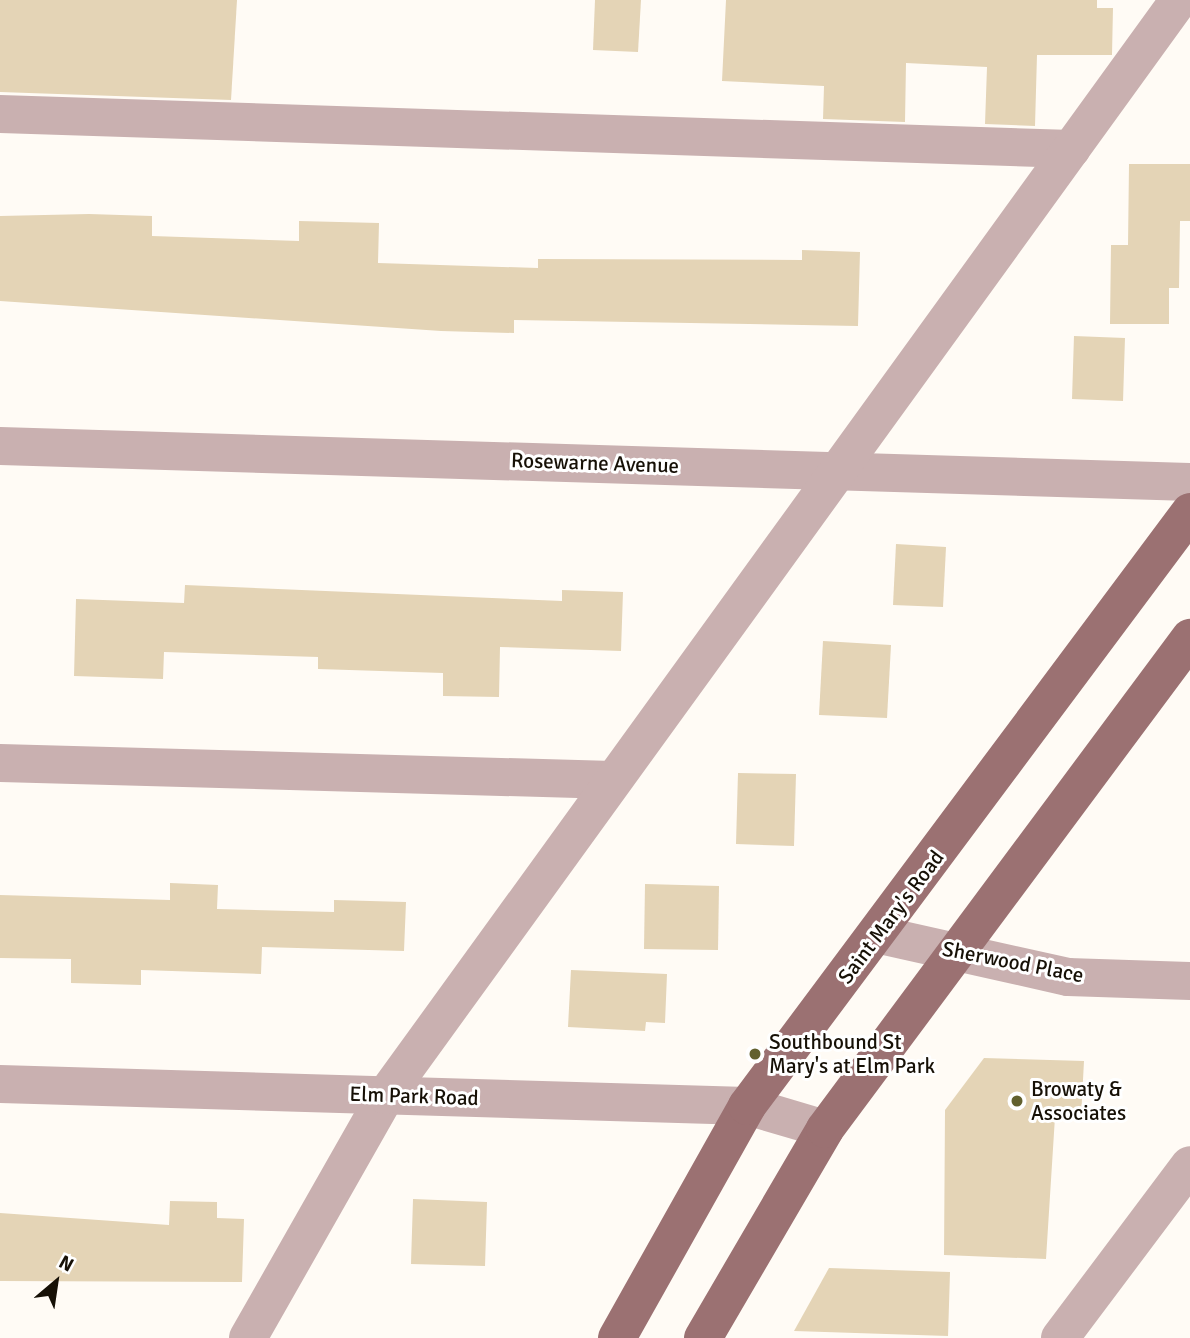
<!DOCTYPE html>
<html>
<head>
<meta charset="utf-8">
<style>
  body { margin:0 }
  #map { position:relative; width:1190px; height:1338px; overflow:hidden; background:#fffbf5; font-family:Signika,sans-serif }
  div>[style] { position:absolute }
  .building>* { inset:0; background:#e4d4b6 }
  .minor>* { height:38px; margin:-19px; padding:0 19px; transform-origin:19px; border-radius:19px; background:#c9b0b0 }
  .major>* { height:38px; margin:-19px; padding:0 19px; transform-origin:19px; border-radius:19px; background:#9b7172 }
  .dots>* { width:19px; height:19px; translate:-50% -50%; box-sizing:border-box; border:4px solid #fff; border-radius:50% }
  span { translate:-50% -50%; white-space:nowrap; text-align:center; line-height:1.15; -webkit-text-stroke:6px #fff; paint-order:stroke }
  .street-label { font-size:21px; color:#161006 }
  .poi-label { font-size:21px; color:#161006 }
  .left { translate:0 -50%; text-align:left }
  .north { position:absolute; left:21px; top:1247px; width:70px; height:70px; -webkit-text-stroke:5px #fff; paint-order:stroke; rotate:29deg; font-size:19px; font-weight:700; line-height:28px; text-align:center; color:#161006 }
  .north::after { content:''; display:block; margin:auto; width:24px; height:32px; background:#161006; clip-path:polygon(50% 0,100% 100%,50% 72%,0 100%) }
</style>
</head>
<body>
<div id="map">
  <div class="building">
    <i style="clip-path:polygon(0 0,237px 0,231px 100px,0 92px)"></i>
    <i style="clip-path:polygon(595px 0,641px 0,638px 52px,593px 50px)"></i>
    <i style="clip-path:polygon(726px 0,1097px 0,1097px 8px,1113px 8px,1112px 55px,1037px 55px,1035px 126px,985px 124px,987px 67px,906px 63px,905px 122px,823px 119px,824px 86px,722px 81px)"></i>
    <i style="clip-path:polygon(1129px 164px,1190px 164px,1190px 221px,1180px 221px,1179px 288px,1169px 288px,1169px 324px,1110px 324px,1111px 245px,1128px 245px)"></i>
    <i style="clip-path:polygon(89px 214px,152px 216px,152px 236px,299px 241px,299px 221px,379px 223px,378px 263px,538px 268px,538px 259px,802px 260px,802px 250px,860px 252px,858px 326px,514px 320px,514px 333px,441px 331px,0 301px,0 216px)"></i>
    <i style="clip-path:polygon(1074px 336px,1125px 338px,1123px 401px,1072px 399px)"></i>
    <i style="clip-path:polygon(896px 544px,946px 547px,943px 607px,893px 605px)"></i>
    <i style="clip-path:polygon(185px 585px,562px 601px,562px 590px,623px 592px,621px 651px,500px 647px,499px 697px,443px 696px,443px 673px,318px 669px,318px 657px,164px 652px,163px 679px,74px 676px,76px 599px,184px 603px)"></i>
    <i style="clip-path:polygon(823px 641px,891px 645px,887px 718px,819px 715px)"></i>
    <i style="clip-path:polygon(738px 773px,796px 774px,794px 846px,736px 844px)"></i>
    <i style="clip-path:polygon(170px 883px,218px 885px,217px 909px,334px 912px,334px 900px,406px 902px,404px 951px,262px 947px,261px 974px,141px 970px,141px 985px,71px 983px,71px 959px,0 958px,0 895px,170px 900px)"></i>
    <i style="clip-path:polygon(645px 884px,719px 886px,718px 950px,644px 949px)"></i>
    <i style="clip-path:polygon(571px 970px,667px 974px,665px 1023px,646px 1022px,645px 1031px,568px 1027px)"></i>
    <i style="clip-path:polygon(984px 1058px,1084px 1061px,1081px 1118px,1055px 1117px,1046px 1259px,944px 1255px,945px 1110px)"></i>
    <i style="clip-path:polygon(413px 1199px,487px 1202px,485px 1266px,411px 1264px)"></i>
    <i style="clip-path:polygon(170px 1201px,217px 1202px,217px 1218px,244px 1219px,242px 1282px,0 1281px,0 1213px,169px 1225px)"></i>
    <i style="clip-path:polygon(829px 1268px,950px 1272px,948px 1336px,794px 1331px)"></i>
  </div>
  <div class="minor">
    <i style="left:0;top:114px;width:1072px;rotate:1.87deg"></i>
    <i style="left:0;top:446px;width:1191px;rotate:1.73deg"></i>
    <i style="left:0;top:763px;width:613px;rotate:1.59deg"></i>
    <i style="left:880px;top:935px;width:193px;rotate:12.6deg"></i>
    <i style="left:1068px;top:977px;width:122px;rotate:1.9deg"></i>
    <i style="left:0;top:1084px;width:747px;rotate:1.69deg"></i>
    <i style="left:747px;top:1106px;width:81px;rotate:16.4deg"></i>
    <i style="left:248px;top:1338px;width:279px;rotate:-60.4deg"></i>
    <i style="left:386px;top:1095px;width:1352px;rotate:-54.09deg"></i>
    <i style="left:1060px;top:1338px;width:216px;rotate:-53.1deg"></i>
  </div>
  <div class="major">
    <i style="left:617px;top:1338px;width:266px;rotate:-60.7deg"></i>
    <i style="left:747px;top:1106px;width:741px;rotate:-53.28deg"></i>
    <i style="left:703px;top:1338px;width:242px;rotate:-59.7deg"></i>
    <i style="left:825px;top:1129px;width:612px;rotate:-53.37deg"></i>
  </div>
  <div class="dots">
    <i style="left:755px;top:1054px;background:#62602d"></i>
    <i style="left:1017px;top:1101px;background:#62602d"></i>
  </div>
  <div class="street-label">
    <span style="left:595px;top:463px;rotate:2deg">Rosewarne Avenue</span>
    <span style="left:891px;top:917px;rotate:-53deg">Saint Mary's Road</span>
    <span style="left:1013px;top:962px;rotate:11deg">Sherwood Place</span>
    <span style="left:414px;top:1096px;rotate:2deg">Elm Park Road</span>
  </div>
  <div class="poi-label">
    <span class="left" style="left:769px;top:1054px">Southbound St<br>Mary's at Elm Park</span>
    <span class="left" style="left:1031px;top:1101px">Browaty &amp;<br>Associates</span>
  </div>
  <div class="north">N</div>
</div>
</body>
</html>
